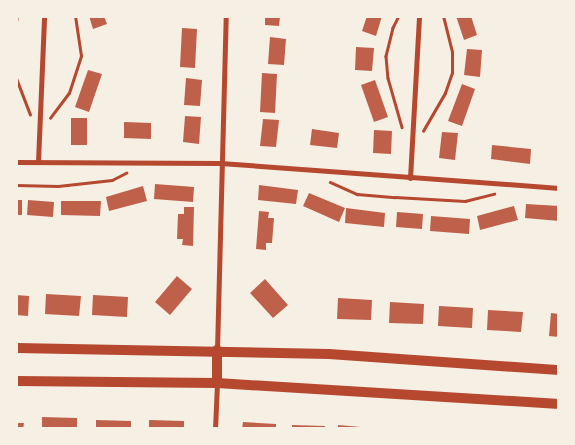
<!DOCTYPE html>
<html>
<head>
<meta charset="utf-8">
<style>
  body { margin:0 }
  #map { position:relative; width:575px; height:445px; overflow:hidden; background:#f6efe4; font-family:"DM Sans",sans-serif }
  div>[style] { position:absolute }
  .building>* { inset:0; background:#bf614a }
  .path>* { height:2.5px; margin:-1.25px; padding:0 1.25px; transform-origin:1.25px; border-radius:1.25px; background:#b5482f }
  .minor>* { height:5px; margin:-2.5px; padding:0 2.5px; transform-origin:2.5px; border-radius:2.5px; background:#b5482f }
  .secondary>* { height:10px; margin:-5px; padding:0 5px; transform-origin:5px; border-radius:5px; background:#b5482f }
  span { translate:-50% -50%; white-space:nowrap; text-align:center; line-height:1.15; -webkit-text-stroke:4px #f6efe4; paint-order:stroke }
  .frame { position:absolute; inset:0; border:18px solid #f6efe4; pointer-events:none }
</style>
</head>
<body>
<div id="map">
  <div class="building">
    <i style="clip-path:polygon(89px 16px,104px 16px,107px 24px,93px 29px)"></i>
    <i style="clip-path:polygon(265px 16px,280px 16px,279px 26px,265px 25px)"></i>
    <i style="clip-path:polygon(367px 16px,382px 16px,376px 36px,362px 31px)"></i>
    <i style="clip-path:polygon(456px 16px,471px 16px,477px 35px,464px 40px)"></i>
    <i style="clip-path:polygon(182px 28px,197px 29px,195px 68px,180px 67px)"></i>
    <i style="clip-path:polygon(270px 37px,286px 39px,284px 65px,268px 64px)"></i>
    <i style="clip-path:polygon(356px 47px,374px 48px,372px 71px,355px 70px)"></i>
    <i style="clip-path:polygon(467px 49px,482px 50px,480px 77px,464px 75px)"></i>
    <i style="clip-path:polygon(88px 70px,102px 74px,89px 112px,75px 107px)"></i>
    <i style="clip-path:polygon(262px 73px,277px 74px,275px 113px,260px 112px)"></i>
    <i style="clip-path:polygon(186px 78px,202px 80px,200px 106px,184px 105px)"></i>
    <i style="clip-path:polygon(375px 80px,388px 117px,374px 122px,361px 85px)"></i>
    <i style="clip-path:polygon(462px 84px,475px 89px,462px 126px,448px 121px)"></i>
    <i style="clip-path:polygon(185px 116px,201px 117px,199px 144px,183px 142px)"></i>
    <i style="clip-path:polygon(71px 118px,87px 118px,87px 145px,71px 145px)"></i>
    <i style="clip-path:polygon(263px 119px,279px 120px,276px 147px,260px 146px)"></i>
    <i style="clip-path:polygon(124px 122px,151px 123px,151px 139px,124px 138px)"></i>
    <i style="clip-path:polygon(312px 129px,339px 133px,337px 148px,310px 145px)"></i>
    <i style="clip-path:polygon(374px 130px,392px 131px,391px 154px,373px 153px)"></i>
    <i style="clip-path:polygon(442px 132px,458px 133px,455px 160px,439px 158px)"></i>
    <i style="clip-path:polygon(492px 145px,531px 149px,530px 164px,491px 159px)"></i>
    <i style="clip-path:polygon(155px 184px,194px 187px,193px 202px,154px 199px)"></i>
    <i style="clip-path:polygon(259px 185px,298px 190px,296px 204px,258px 200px)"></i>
    <i style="clip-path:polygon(143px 186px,147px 201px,109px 211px,106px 197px)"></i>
    <i style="clip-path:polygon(309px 193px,345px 208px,339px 222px,303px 206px)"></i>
    <i style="clip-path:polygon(16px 200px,22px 200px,22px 215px,16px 215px)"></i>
    <i style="clip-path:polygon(28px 200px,54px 202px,53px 217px,27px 215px)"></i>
    <i style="clip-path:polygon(61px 201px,101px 201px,100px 216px,61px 215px)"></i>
    <i style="clip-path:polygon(526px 204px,559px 206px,559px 221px,525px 218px)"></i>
    <i style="clip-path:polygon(514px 206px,518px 220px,480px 230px,477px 216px)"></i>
    <i style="clip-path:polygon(184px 207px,194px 207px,193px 246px,182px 245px,183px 239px,177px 239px,178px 214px,184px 214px)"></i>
    <i style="clip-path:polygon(346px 208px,385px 213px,384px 227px,345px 223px)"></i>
    <i style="clip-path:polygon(259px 211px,269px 212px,268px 218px,274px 218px,272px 243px,266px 243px,266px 250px,256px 249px)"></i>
    <i style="clip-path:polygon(397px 212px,423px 214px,422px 229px,396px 227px)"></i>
    <i style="clip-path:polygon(431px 216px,470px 219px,469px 234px,430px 231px)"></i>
    <i style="clip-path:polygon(177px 276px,192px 289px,170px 315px,155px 302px)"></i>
    <i style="clip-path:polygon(265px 279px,288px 305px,273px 318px,250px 293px)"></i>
    <i style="clip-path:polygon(46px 294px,81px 296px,79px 316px,45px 314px)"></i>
    <i style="clip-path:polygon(16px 295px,29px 296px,28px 316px,16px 315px)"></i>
    <i style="clip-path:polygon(93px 295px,128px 297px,127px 317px,92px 315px)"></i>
    <i style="clip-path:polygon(338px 298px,372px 300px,371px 320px,337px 319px)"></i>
    <i style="clip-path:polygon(390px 302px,424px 304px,423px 324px,389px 323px)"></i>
    <i style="clip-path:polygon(439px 306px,473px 308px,472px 328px,438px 326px)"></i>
    <i style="clip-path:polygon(488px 310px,523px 312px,521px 332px,487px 330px)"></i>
    <i style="clip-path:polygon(551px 313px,559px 314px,559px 337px,549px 336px)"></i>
    <i style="clip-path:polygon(42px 417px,77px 418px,77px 429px,42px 429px)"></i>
    <i style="clip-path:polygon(96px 420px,131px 421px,131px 429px,96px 429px)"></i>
    <i style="clip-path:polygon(149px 420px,184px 421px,184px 429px,149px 429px)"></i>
    <i style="clip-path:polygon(243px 422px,276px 424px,276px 429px,242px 429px)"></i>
    <i style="clip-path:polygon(16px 423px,24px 423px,23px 429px,16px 429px)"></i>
    <i style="clip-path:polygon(292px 425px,325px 426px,325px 429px,292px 429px)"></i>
    <i style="clip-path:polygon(338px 425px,361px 427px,361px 429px,338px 429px)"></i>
  </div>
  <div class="path">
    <i style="left:399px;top:16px;width:13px;rotate:117deg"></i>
    <i style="left:393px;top:28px;width:29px;rotate:104deg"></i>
    <i style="left:386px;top:56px;width:22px;rotate:85deg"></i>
    <i style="left:388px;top:78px;width:51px;rotate:74.1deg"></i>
    <i style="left:16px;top:22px;width:6px;rotate:-81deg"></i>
    <i style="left:16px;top:77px;width:40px;rotate:69deg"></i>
    <i style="left:50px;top:118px;width:31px;rotate:-53deg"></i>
    <i style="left:69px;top:93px;width:39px;rotate:-72deg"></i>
    <i style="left:81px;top:56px;width:40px;rotate:-98.5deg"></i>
    <i style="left:423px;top:131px;width:44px;rotate:-59.9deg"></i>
    <i style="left:445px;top:93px;width:21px;rotate:-71deg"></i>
    <i style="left:452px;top:73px;width:21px;rotate:-90deg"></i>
    <i style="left:452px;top:52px;width:37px;rotate:-104deg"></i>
    <i style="left:330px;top:182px;width:30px;rotate:24deg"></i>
    <i style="left:357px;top:194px;width:38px;rotate:5deg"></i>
    <i style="left:395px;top:197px;width:70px;rotate:3.3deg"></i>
    <i style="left:465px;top:201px;width:30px;rotate:-14deg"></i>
    <i style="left:16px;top:185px;width:42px;rotate:1.4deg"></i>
    <i style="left:58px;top:186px;width:54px;rotate:-6.3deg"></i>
    <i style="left:112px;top:180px;width:16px;rotate:-27deg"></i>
  </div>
  <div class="minor">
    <i style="left:16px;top:162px;width:204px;rotate:0.3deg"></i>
    <i style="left:220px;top:163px;width:340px;rotate:4.2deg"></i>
    <i style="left:38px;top:162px;width:146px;rotate:-87.6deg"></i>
    <i style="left:410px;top:178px;width:162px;rotate:-86.8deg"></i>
    <i style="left:217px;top:350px;width:334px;rotate:-88.5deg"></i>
    <i style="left:215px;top:429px;width:46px;rotate:-87.5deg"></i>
  </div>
  <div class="secondary">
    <i style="left:16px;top:348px;width:313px;rotate:1.1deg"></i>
    <i style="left:329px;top:354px;width:231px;rotate:4deg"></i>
    <i style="left:16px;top:381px;width:201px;rotate:0.6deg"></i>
    <i style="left:217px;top:383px;width:343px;rotate:3.5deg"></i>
    <i style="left:217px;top:383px;width:33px;rotate:-90deg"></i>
  </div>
  <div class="frame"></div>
</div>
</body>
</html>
